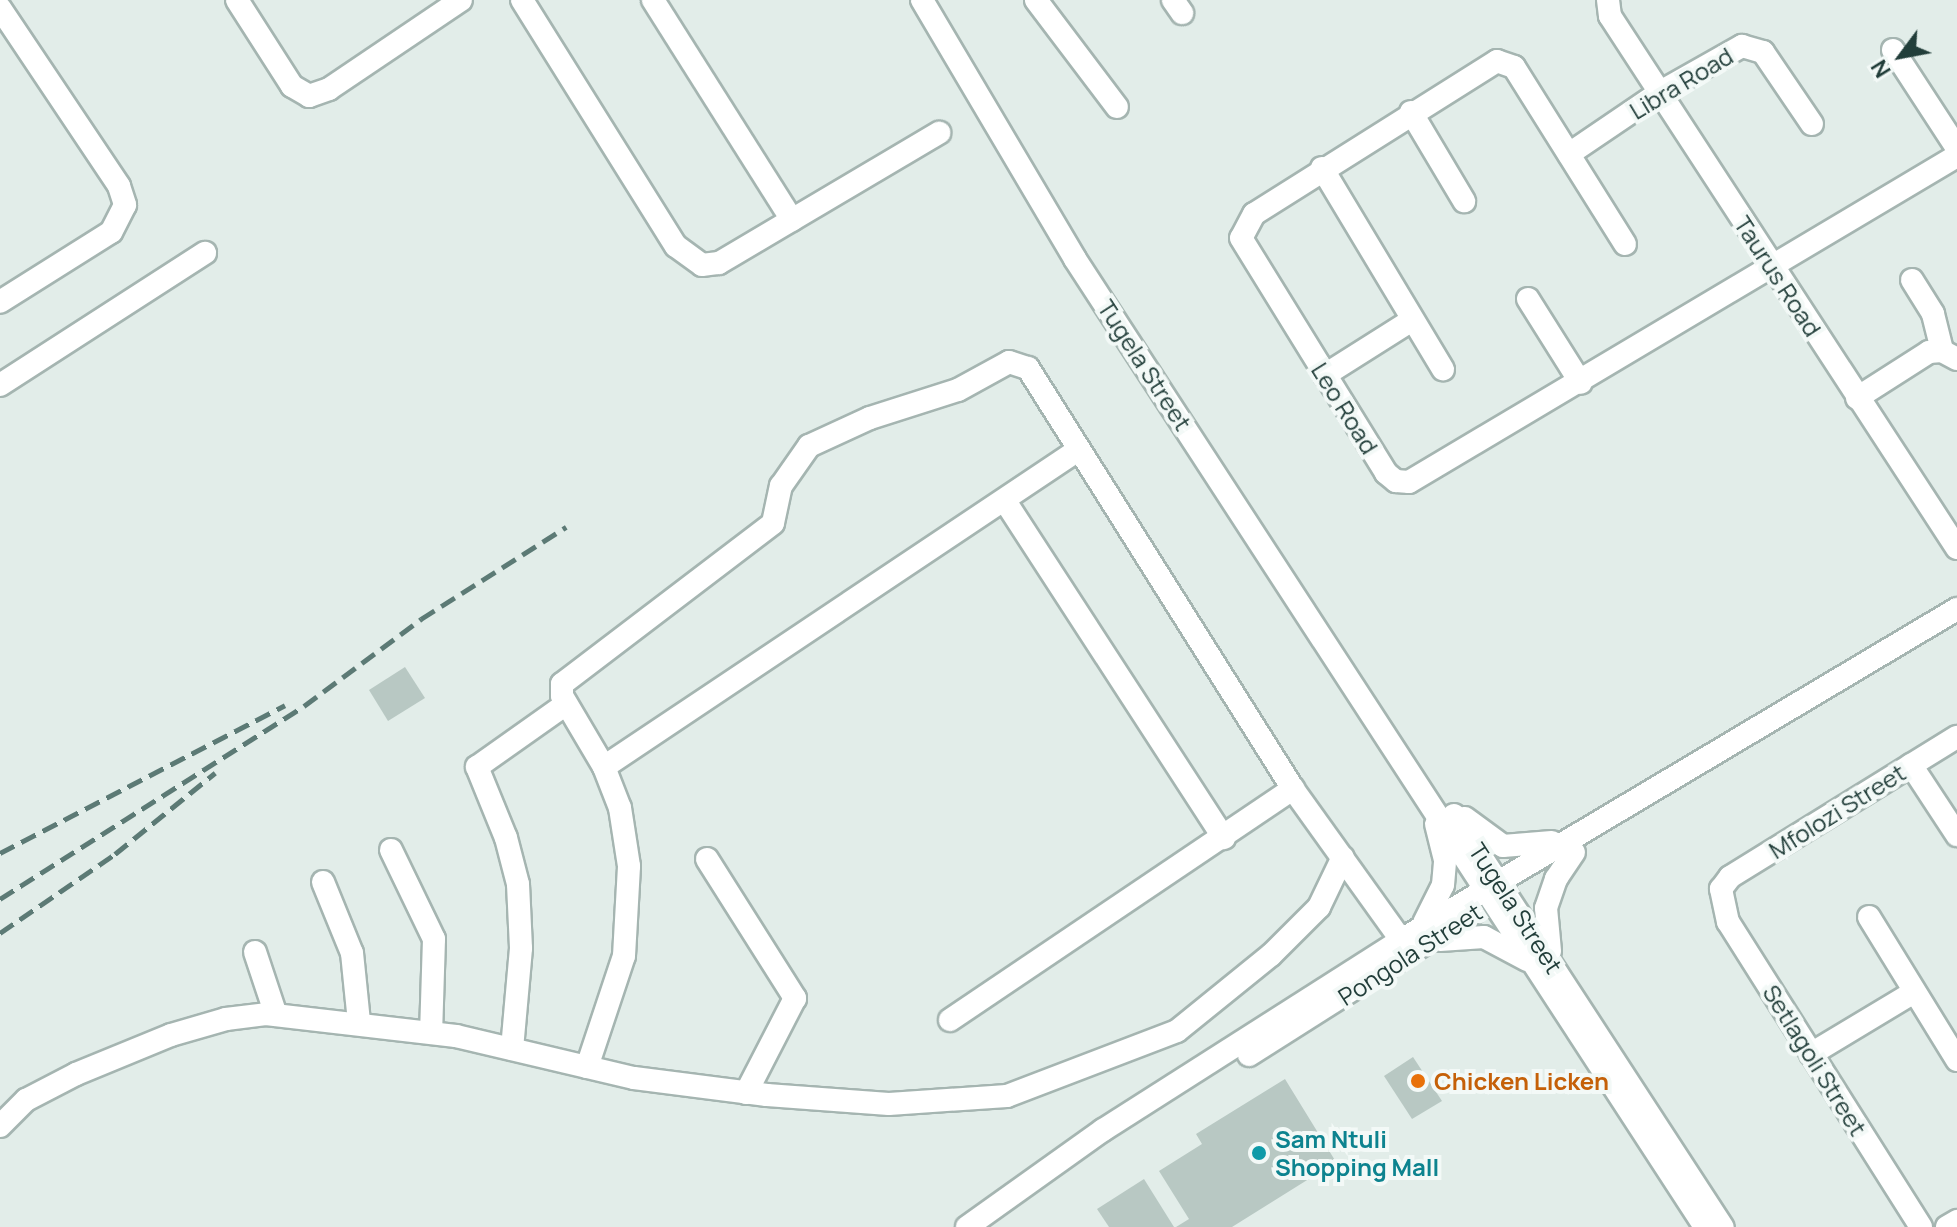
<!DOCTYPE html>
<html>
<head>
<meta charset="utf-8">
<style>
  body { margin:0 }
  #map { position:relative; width:1957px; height:1227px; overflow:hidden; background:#e2ede9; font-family:Manrope,sans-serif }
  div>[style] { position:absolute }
  .building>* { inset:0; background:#b8c8c3 }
  .roads { filter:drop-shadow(2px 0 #a5b5b1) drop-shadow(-2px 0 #a5b5b1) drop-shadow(0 2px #a5b5b1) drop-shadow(0 -2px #a5b5b1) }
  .minor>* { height:22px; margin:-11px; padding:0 11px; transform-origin:11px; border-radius:11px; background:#fff }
  .rail>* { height:5px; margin-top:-2.5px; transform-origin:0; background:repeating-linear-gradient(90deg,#5c7a75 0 16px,transparent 0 24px) }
  .dots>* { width:22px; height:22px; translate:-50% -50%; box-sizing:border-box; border:4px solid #f3f9f7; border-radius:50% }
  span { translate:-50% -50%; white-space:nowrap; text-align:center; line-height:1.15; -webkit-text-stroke:8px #f3f9f7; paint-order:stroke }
  .street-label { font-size:24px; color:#223e3a }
  .food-label { font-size:24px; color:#c56008; font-weight:700 }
  .left { translate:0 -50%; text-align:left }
  .culture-label { font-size:24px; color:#0d838f; font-weight:700 }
  .north { position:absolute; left:1861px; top:16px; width:80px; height:80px; -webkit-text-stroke:6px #f3f9f7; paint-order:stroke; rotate:238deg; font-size:22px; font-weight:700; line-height:32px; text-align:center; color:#223e3a }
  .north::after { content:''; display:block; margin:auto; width:28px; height:36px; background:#223e3a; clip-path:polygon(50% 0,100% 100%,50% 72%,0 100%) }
</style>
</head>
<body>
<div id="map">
  <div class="building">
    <i style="clip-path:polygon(405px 667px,425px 698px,388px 721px,369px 690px)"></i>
    <i style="clip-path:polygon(1413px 1057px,1442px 1101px,1412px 1119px,1384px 1076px)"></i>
    <i style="clip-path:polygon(1285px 1079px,1336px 1162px,1232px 1227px,1176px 1227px,1189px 1219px,1159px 1171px,1202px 1144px,1196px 1134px)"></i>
    <i style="clip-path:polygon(1144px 1179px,1174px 1227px,1109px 1227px,1097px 1209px)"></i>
  </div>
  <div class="roads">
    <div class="minor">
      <i style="left:237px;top:0;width:102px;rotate:57.4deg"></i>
      <i style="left:292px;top:86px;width:20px;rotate:30deg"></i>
      <i style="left:309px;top:96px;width:21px;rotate:-19deg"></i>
      <i style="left:329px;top:89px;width:159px;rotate:-34deg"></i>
      <i style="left:522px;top:0;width:290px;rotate:58deg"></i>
      <i style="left:676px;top:246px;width:32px;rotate:36deg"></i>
      <i style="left:702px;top:265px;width:17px;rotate:-7deg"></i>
      <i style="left:719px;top:263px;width:256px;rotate:-30.6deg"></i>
      <i style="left:653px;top:0;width:260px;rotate:57.7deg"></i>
      <i style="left:922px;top:0;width:301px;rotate:59.4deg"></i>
      <i style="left:1075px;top:259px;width:1155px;rotate:56.94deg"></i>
      <i style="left:1036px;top:0;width:134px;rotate:52.9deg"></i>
      <i style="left:1173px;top:0;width:16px;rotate:55deg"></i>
      <i style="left:1608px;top:0;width:16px;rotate:83deg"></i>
      <i style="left:1610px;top:16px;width:635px;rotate:56.89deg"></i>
      <i style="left:0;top:8px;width:214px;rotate:56.2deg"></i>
      <i style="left:119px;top:186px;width:20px;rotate:72deg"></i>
      <i style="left:125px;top:205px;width:30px;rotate:117deg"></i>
      <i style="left:111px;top:232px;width:131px;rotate:147.8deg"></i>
      <i style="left:1893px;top:50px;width:117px;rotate:56.9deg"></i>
      <i style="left:1411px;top:112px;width:104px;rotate:59.2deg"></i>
      <i style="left:1569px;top:154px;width:112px;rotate:-34.1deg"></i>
      <i style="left:1662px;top:91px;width:92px;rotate:-29.4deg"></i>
      <i style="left:1742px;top:46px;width:22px;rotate:16deg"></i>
      <i style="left:1763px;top:52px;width:87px;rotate:55.8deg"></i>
      <i style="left:1322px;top:168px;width:235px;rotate:59deg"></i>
      <i style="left:1625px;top:244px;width:209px;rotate:-122.1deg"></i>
      <i style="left:1514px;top:67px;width:18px;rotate:-161deg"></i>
      <i style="left:1497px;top:61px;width:287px;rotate:147.8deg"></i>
      <i style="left:1254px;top:214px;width:27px;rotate:118deg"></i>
      <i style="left:1241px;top:238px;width:276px;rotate:58.3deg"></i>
      <i style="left:1386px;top:473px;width:13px;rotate:39deg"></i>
      <i style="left:1396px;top:481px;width:13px;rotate:4deg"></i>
      <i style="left:1409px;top:482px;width:638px;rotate:-30.75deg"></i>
      <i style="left:1912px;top:280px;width:40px;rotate:58deg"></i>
      <i style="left:1933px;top:314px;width:38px;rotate:76deg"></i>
      <i style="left:1528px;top:299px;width:99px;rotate:57.8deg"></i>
      <i style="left:1325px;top:375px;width:103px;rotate:-32.3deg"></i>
      <i style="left:0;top:385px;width:244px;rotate:-32.8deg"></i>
      <i style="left:1857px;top:398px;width:85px;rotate:-32.6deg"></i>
      <i style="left:1929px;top:352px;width:13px;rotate:-4deg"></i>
      <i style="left:1942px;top:351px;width:17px;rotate:28deg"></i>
      <i style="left:1005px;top:501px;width:402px;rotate:57deg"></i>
      <i style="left:1911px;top:765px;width:84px;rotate:56.7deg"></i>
      <i style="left:604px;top:767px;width:570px;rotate:-33.77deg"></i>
      <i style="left:1454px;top:815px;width:492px;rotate:56.9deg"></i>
      <i style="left:1465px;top:818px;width:47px;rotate:36.4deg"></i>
      <i style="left:1503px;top:846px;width:49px;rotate:-4.7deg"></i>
      <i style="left:391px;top:850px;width:99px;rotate:64.2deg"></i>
      <i style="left:434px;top:939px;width:93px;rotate:91.8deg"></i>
      <i style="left:707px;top:859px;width:165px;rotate:57.7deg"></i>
      <i style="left:795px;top:998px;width:107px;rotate:117.3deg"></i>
      <i style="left:323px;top:882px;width:77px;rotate:67.8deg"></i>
      <i style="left:352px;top:953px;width:69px;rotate:84.2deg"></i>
      <i style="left:1869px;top:917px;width:168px;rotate:58.4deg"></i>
      <i style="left:1424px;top:923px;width:42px;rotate:-63.4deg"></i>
      <i style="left:1443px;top:885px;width:25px;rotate:-85deg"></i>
      <i style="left:1445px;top:860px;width:37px;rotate:-104deg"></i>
      <i style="left:1440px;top:940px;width:44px;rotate:-3.9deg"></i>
      <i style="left:1484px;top:937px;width:49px;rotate:28.1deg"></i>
      <i style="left:1550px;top:951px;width:43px;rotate:-95.3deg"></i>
      <i style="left:1546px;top:908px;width:31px;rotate:-71deg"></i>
      <i style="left:1556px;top:879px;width:32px;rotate:-56deg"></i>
      <i style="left:255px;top:952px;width:66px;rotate:71.6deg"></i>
      <i style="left:950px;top:1020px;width:414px;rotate:-34deg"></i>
      <i style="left:512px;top:1049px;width:101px;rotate:-84.9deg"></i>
      <i style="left:521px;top:948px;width:64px;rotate:-92.7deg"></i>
      <i style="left:518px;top:884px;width:48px;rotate:-104.6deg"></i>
      <i style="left:506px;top:838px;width:77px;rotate:-112.2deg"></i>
      <i style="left:477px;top:767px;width:109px;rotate:-35.3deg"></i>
      <i style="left:1811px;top:1054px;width:120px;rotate:-31deg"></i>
      <i style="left:1249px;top:1055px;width:265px;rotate:-32.4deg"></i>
      <i style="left:587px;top:1067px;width:117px;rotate:-71.6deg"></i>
      <i style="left:624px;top:956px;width:90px;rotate:-86.8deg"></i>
      <i style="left:629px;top:866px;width:59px;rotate:-98.8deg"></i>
      <i style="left:620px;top:808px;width:44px;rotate:-111.3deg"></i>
      <i style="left:604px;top:767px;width:82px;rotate:-120.6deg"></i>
      <i style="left:562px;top:696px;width:12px;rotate:-90deg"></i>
      <i style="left:562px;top:684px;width:265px;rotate:-37.3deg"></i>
      <i style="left:773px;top:523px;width:38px;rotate:-78deg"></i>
      <i style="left:781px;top:486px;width:49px;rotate:-55deg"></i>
      <i style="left:809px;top:446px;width:67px;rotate:-24.7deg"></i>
      <i style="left:870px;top:418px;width:92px;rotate:-17.7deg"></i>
      <i style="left:958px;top:390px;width:58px;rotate:-28.8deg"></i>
      <i style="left:1009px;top:362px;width:20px;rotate:18deg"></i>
      <i style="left:1028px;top:368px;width:497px;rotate:57.8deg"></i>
      <i style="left:1293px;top:789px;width:186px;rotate:54.4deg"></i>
      <i style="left:0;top:1126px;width:37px;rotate:-45deg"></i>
      <i style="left:26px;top:1100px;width:56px;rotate:-27.5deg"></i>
      <i style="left:76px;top:1074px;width:103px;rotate:-22.3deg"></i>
      <i style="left:171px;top:1035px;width:57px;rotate:-16.2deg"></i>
      <i style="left:226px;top:1019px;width:40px;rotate:-7.1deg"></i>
      <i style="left:266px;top:1014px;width:191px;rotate:6.6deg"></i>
      <i style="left:456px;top:1036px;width:183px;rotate:13.3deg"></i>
      <i style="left:634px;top:1078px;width:134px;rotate:7.3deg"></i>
      <i style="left:767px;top:1095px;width:122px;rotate:4.2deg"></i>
      <i style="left:889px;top:1104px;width:118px;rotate:-3.9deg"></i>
      <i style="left:1007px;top:1096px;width:182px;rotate:-20.9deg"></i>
      <i style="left:1177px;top:1031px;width:121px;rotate:-39deg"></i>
      <i style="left:1271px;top:955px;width:68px;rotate:-45deg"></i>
      <i style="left:1319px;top:907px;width:55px;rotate:-64.4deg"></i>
      <i style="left:967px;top:1227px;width:167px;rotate:-35.5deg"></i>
      <i style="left:1103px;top:1130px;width:353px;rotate:-32.5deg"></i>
      <i style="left:1401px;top:940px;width:647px;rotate:-30.77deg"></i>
      <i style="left:1921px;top:1227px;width:361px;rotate:-122.3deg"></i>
      <i style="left:1728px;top:922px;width:34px;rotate:-102deg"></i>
      <i style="left:1721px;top:889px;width:15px;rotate:-53deg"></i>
      <i style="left:1730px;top:877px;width:267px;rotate:-31.7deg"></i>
      <i style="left:1947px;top:1227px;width:12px;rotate:-31deg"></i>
    </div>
  </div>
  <div class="rail">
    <i style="left:0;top:853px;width:321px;rotate:-27.4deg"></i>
    <i style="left:0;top:899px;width:360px;rotate:-32.4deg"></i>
    <i style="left:304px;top:706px;width:146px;rotate:-36.6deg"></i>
    <i style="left:421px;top:619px;width:172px;rotate:-32.4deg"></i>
    <i style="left:0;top:933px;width:140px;rotate:-34.5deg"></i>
    <i style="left:115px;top:854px;width:129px;rotate:-39deg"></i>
  </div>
  <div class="dots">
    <i style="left:1418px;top:1081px;background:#e8710a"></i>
    <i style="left:1259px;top:1153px;background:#0f9aa8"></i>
  </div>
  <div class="street-label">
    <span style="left:1681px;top:83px;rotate:-31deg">Libra Road</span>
    <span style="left:1778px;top:276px;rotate:57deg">Taurus Road</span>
    <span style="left:1145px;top:365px;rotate:57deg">Tugela Street</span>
    <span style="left:1345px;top:408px;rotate:58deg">Leo Road</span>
    <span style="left:1837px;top:811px;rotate:-32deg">Mfolozi Street</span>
    <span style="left:1516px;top:908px;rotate:57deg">Tugela Street</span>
    <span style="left:1410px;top:954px;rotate:-33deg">Pongola Street</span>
    <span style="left:1815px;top:1060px;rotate:58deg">Setlagoli Street</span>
  </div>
  <div class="food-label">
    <span class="left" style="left:1434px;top:1081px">Chicken Licken</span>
  </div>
  <div class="culture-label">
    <span class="left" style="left:1275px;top:1153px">Sam Ntuli<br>Shopping Mall</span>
  </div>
  <div class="north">N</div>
</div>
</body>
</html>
